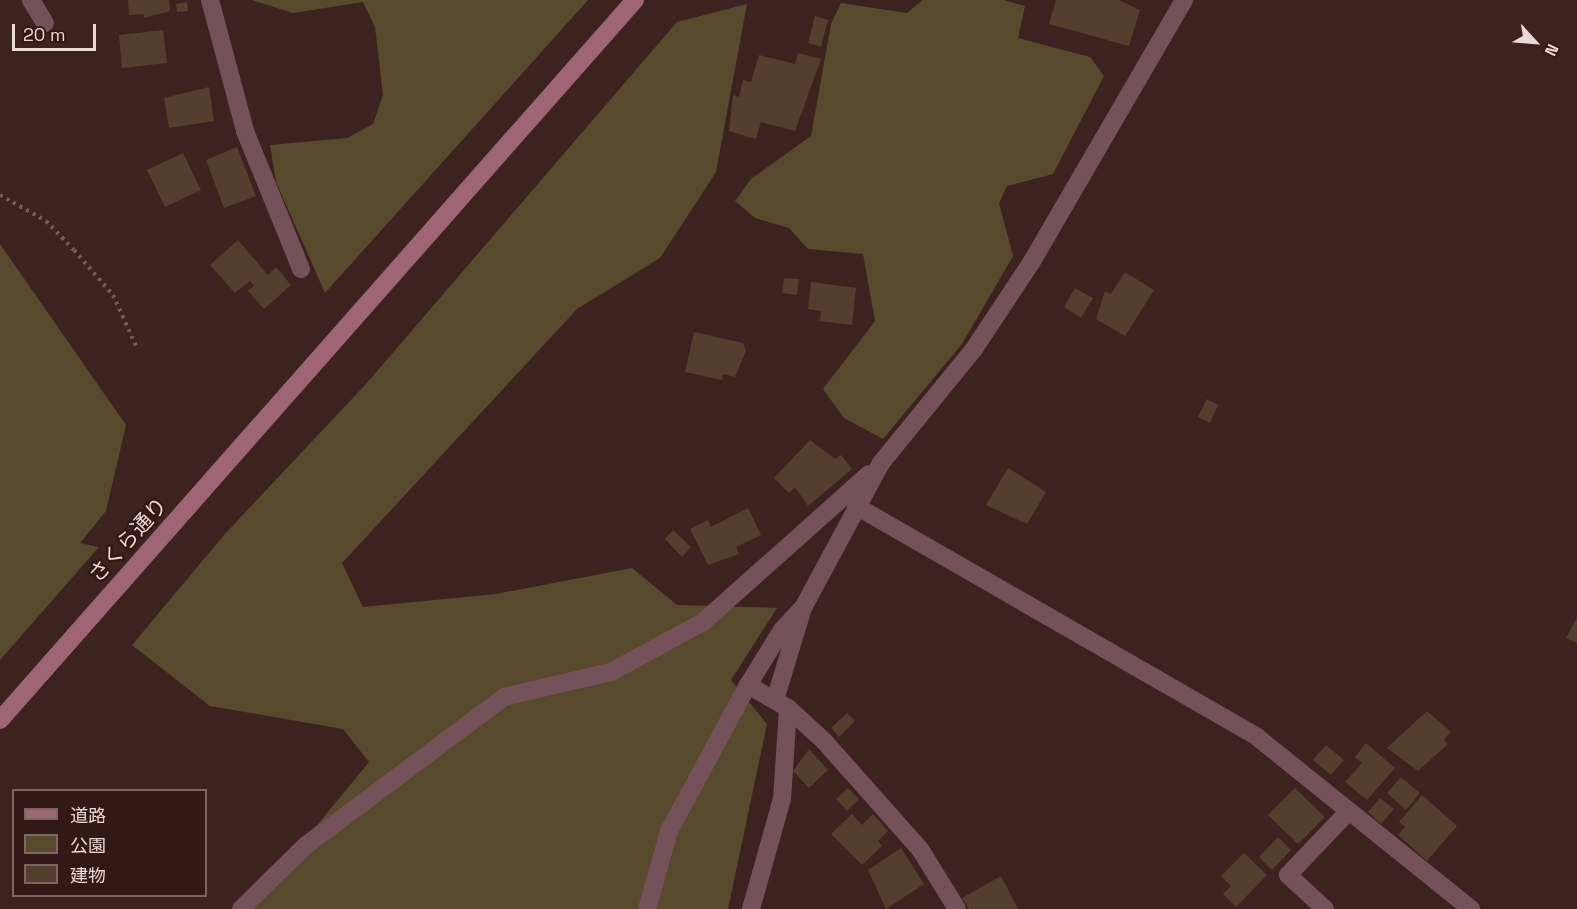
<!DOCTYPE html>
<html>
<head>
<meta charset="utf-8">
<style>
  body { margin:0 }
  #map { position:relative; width:1577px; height:909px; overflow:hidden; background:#3d231f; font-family:"Space Grotesk","Noto Sans JP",sans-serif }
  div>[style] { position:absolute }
  .green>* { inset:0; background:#584a2d }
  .building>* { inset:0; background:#543e2e }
  .path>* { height:4px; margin-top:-2px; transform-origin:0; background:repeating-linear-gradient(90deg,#735c58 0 3px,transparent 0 7.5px) }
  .street>* { height:18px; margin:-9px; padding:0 9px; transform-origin:9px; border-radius:9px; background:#75515a }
  .secondary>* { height:18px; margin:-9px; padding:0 9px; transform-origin:9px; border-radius:9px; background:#9e6575 }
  span { translate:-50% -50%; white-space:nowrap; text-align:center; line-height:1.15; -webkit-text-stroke:5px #321916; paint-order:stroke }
  .street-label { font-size:21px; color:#ebd9d6 }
  .legend { position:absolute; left:12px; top:789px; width:195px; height:108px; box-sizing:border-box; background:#321916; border:2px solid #7c6663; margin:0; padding:8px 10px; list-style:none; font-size:18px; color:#ebd9d6 }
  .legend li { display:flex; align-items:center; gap:12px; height:30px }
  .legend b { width:30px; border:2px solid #7c6663 }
  .north { position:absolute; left:1505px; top:12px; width:60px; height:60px; -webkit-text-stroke:4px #321916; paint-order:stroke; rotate:116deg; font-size:16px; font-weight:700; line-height:24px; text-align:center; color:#ebd9d6 }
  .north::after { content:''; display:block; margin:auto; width:21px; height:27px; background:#ebd9d6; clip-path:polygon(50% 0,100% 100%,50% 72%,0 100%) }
  .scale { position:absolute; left:12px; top:24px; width:84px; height:27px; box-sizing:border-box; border:3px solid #ebd9d6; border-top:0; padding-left:8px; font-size:18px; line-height:21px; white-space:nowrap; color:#ebd9d6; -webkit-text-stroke:4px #321916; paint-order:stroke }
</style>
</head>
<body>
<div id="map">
  <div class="green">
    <i style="clip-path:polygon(252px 0,588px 0,325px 293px,276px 182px,270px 145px,347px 138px,373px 124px,383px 95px,375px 27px,363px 2px,293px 13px)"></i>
    <i style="clip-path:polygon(923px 0,1004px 0,1025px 6px,1018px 38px,1090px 57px,1104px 76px,1053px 174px,1007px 186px,999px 203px,1013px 256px,962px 344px,883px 439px,844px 418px,823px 389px,875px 321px,863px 254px,808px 249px,789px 228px,755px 218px,735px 201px,751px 179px,811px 136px,831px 24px,841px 3px,907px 13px)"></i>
    <i style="clip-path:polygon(747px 4px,716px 172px,660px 258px,577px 309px,342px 563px,363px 607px,496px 594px,632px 568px,677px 605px,777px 608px,731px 680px,767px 724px,728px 909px,248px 909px,369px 762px,343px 729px,210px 706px,132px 645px,224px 535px,366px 384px,677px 22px)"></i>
    <i style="clip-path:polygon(0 244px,126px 425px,106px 511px,80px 543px,99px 547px,0 660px)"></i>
  </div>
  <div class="building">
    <i style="clip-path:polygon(128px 0,169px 0,170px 11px,144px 18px,144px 14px,129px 15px)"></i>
    <i style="clip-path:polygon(1056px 0,1119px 0,1140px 10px,1129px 46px,1049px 24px)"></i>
    <i style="clip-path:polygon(187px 2px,188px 11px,177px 12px,176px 4px)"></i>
    <i style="clip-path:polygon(815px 16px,828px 20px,821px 47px,808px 43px)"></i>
    <i style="clip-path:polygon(163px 30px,167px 63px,122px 68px,119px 35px)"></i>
    <i style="clip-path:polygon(798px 53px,821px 59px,795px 131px,761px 122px,756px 139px,729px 131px,733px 95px,739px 97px,743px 80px,751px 82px,759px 55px,795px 64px)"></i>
    <i style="clip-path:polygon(209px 87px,214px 121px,169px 128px,164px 98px)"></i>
    <i style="clip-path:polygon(237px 147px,256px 196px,224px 208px,206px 160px)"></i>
    <i style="clip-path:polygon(183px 153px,201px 190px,165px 207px,147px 170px)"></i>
    <i style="clip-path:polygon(238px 240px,268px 275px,276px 267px,291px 285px,264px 309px,248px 291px,254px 286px,250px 281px,235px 293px,210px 265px)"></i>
    <i style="clip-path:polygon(1125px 272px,1154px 290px,1125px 336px,1096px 319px,1105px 291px,1111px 294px)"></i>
    <i style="clip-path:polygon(784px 278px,799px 279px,797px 295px,782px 293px)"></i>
    <i style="clip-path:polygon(811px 282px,856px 288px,852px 325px,820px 321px,821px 311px,808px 309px)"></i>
    <i style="clip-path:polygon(1075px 288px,1093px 298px,1081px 318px,1064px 307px)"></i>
    <i style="clip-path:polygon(694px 332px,743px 343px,746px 351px,735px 377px,723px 374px,722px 380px,685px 372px)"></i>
    <i style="clip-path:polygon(1207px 399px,1218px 405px,1210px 423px,1198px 417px)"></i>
    <i style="clip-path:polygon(810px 440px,835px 459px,841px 455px,852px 469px,808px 506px,795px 487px,789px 493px,774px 478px)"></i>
    <i style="clip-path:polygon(1008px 468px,1046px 492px,1027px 524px,986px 505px)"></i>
    <i style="clip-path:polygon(748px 508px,761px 535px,736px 547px,739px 554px,708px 565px,690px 529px,708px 520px,711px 527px)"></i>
    <i style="clip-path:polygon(673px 530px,691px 547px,682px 557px,665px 539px)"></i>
    <i style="clip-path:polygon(1577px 617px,1577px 643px,1566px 638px)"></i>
    <i style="clip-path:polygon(1427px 711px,1451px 732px,1444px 740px,1448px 744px,1418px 771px,1387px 748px)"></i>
    <i style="clip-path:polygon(847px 713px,855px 721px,839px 737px,831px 728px)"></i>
    <i style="clip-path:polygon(1366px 743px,1395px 768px,1367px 800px,1345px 782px,1362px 763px,1355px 757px)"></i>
    <i style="clip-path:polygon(1326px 745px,1344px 760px,1331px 775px,1313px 760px)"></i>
    <i style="clip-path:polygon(809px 749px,828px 770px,809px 788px,793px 771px)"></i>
    <i style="clip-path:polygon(1401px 777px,1420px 793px,1406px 810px,1387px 793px)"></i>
    <i style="clip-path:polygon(848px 788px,859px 799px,847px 811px,836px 799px)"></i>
    <i style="clip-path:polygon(1295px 788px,1325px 817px,1298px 844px,1268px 815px)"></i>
    <i style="clip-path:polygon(1422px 795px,1457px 826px,1427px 861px,1398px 835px,1405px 827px,1399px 822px)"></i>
    <i style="clip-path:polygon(1380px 798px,1394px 809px,1381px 824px,1368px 812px)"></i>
    <i style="clip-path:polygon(852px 814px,862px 825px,873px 814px,888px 831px,878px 841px,882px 846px,862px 865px,831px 834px)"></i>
    <i style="clip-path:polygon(1278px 837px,1291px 850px,1272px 870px,1259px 857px)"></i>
    <i style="clip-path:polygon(901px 848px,924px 884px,886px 909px,868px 870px)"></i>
    <i style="clip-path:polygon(1244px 853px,1267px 875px,1236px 907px,1223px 894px,1231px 886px,1221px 876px)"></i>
    <i style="clip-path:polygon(1001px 876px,1018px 909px,969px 909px,962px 898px)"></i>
  </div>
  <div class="path">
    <i style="left:0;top:195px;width:53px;rotate:29.5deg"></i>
    <i style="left:46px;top:221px;width:40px;rotate:46deg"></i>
    <i style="left:74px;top:250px;width:60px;rotate:49.1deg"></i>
    <i style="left:113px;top:295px;width:56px;rotate:65.7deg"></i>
  </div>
  <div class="street">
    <i style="left:31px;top:0;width:27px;rotate:59deg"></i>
    <i style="left:210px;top:0;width:136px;rotate:75deg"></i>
    <i style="left:245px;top:131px;width:149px;rotate:67.9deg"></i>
    <i style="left:856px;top:506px;width:463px;rotate:29.9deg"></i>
    <i style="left:1257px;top:737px;width:275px;rotate:38.8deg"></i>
    <i style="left:748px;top:685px;width:46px;rotate:29.9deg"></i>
    <i style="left:788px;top:708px;width:49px;rotate:42.5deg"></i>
    <i style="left:824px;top:741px;width:144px;rotate:48.4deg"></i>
    <i style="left:920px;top:849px;width:70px;rotate:58.3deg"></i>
    <i style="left:775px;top:700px;width:96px;rotate:-73.1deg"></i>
    <i style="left:241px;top:909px;width:90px;rotate:-44.5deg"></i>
    <i style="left:305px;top:846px;width:249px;rotate:-36.8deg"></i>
    <i style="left:504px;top:697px;width:110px;rotate:-13.2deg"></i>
    <i style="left:611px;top:672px;width:105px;rotate:-28.5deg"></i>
    <i style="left:703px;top:622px;width:222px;rotate:-41.7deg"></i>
    <i style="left:647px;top:909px;width:81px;rotate:-74.2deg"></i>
    <i style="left:669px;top:831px;width:166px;rotate:-61.6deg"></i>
    <i style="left:748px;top:685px;width:65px;rotate:-58.3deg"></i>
    <i style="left:782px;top:630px;width:33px;rotate:-47deg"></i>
    <i style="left:804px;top:606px;width:162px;rotate:-61.7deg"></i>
    <i style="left:881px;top:463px;width:147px;rotate:-50.8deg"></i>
    <i style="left:974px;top:349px;width:103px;rotate:-56.5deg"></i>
    <i style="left:1031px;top:263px;width:304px;rotate:-59.8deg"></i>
    <i style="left:751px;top:909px;width:114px;rotate:-74.3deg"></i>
    <i style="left:782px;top:799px;width:91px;rotate:-86.2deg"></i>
    <i style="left:1325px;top:909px;width:50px;rotate:-137.4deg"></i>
    <i style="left:1288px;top:875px;width:88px;rotate:-46.4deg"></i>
  </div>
  <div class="secondary">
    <i style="left:0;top:720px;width:960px;rotate:-48.59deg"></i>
  </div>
  <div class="street-label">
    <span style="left:128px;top:540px;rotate:-48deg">さくら通り</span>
  </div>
  <ul class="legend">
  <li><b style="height:8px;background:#9e6575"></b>道路</li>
  <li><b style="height:16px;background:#584a2d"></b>公園</li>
  <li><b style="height:16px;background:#543e2e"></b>建物</li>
  </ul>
  <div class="north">N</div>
  <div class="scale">20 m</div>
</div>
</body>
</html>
